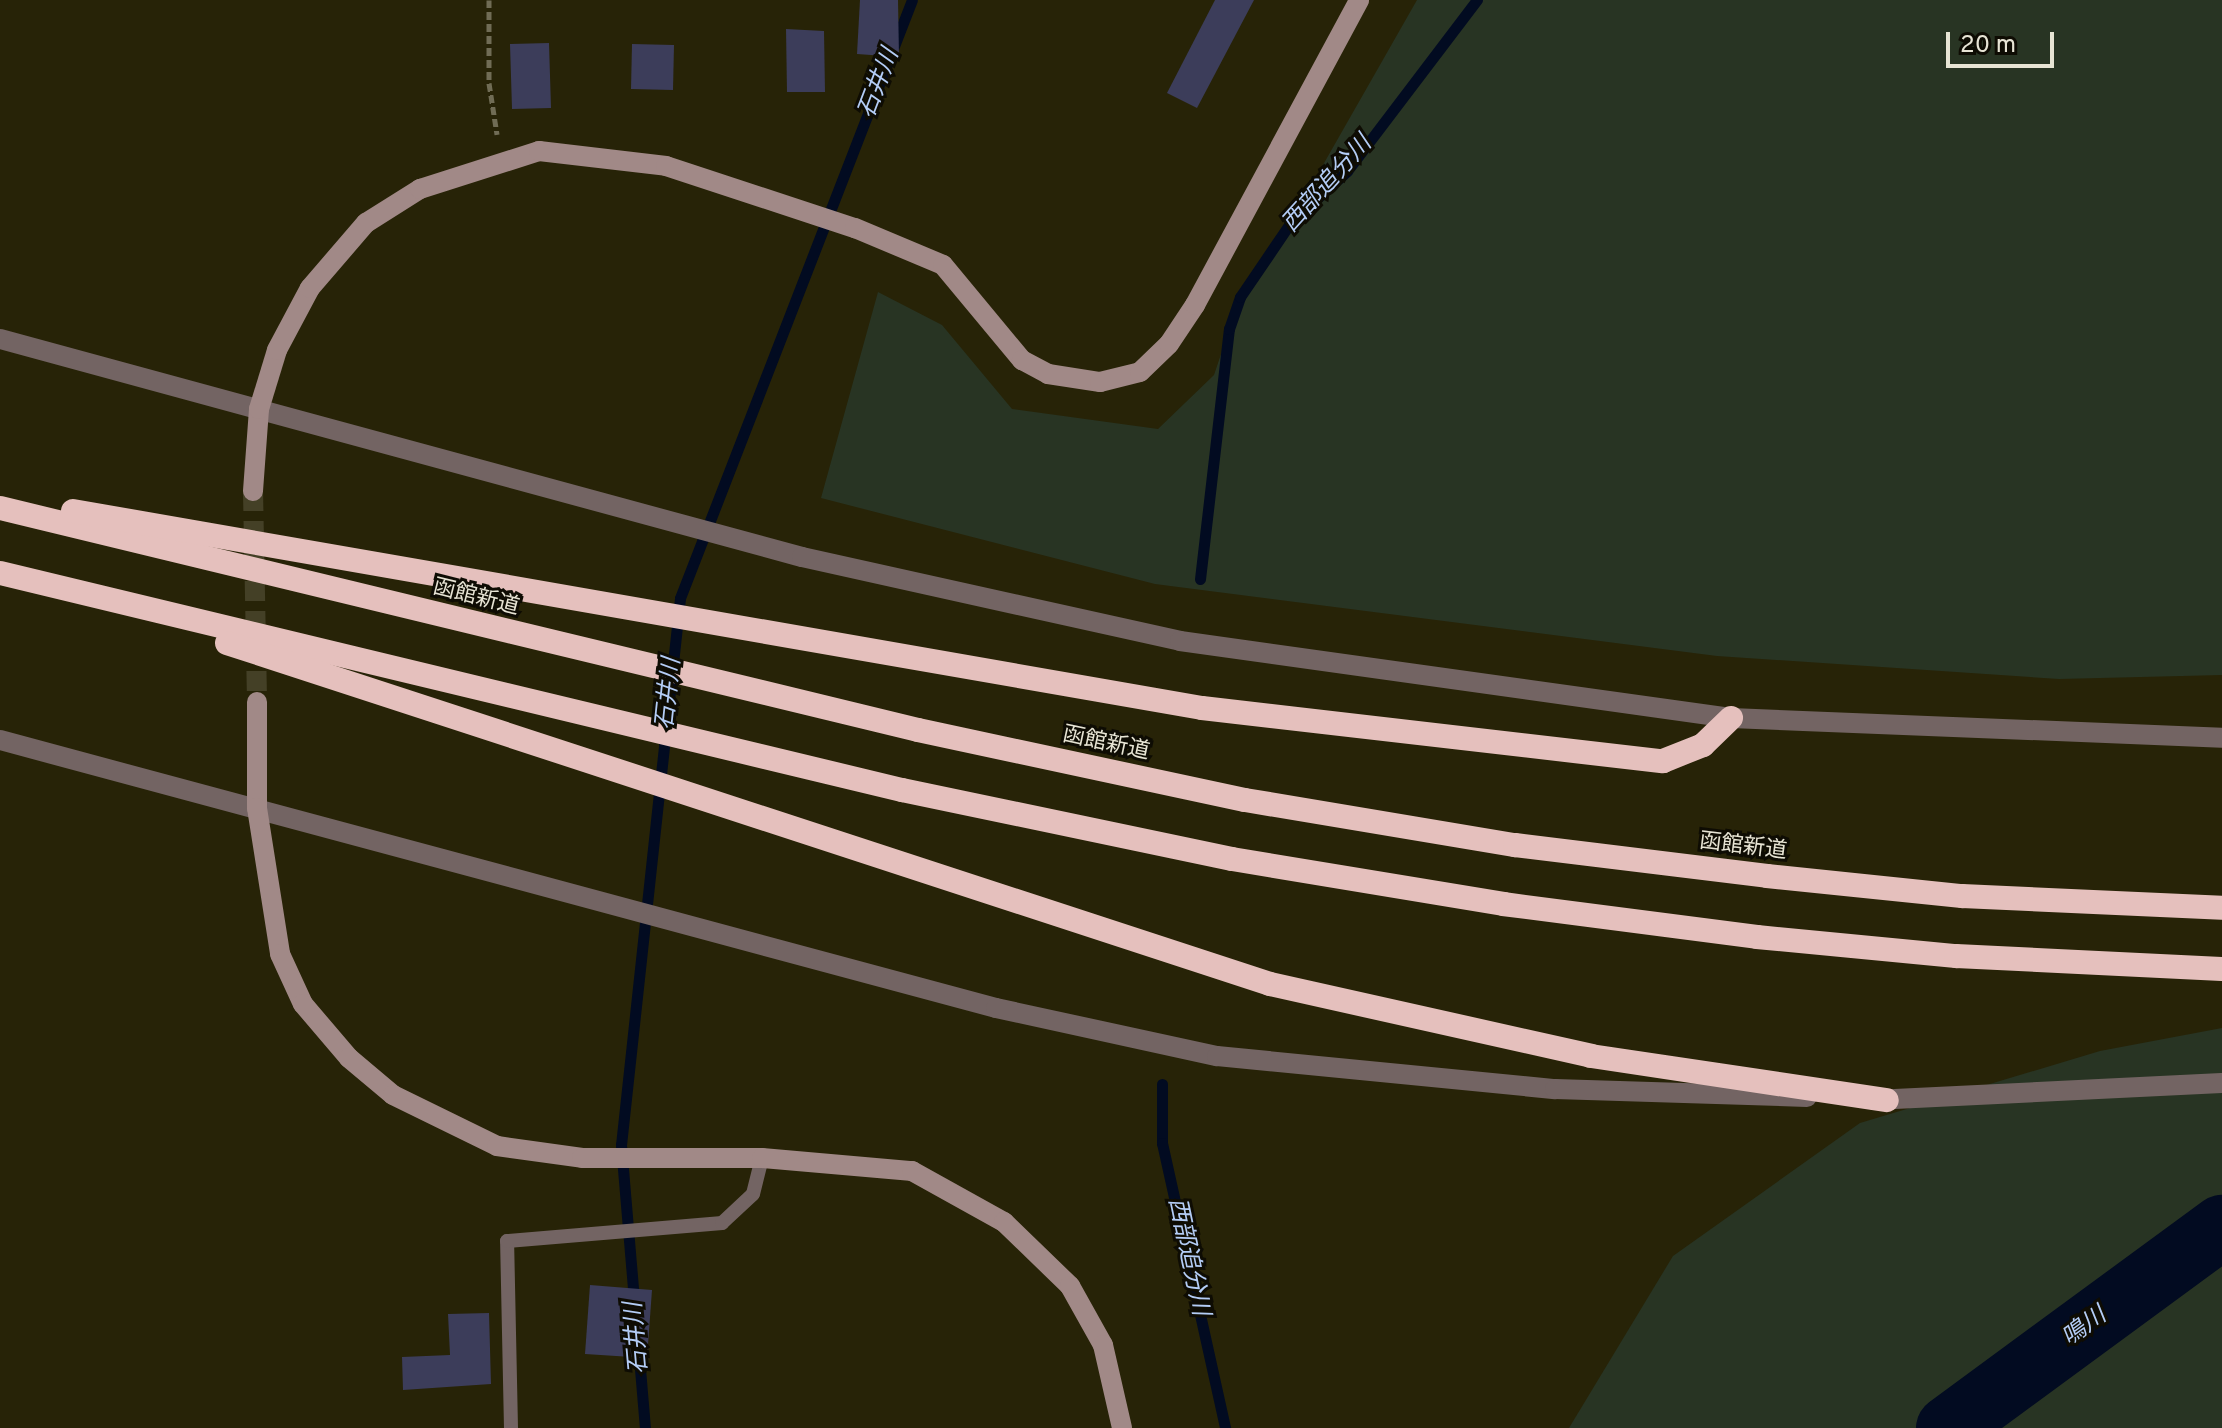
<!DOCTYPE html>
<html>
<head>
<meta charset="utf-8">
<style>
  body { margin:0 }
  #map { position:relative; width:2222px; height:1428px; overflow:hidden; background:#272307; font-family:Overpass,"Noto Sans JP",sans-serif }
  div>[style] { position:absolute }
  .green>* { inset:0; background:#283423 }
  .stream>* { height:11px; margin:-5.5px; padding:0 5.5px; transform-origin:5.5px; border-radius:5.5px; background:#020b21 }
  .river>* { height:64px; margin:-32px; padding:0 32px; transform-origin:32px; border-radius:32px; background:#020b21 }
  .building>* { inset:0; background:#3c3d5a }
  .secondary-tunnel>* { height:20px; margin-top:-10px; transform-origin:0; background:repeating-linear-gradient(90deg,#444026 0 20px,transparent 0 30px) }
  .path>* { height:5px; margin-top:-2.5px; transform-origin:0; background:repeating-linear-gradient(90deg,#706c55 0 8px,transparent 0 12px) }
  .lane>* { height:14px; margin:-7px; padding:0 7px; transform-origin:7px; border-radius:7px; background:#736463 }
  .street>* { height:20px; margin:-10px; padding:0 10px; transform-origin:10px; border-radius:10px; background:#736463 }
  .secondary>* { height:20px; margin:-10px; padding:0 10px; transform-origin:10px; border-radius:10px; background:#a18987 }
  .highway>* { height:24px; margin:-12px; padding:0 12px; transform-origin:12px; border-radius:12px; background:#e5c0bd }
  span { translate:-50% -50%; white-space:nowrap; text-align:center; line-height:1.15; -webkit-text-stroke:6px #0e0c03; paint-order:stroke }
  .street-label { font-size:22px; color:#e7e4d4 }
  .water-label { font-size:24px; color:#b4cdf6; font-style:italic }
  .scale { position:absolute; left:1946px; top:32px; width:108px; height:36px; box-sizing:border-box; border:4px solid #e7e4d4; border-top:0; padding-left:10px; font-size:24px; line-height:28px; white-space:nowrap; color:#e7e4d4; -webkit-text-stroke:6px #0e0c03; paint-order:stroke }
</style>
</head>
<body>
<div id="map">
  <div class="green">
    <i style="clip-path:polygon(1417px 0,2222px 0,2222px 675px,2059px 679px,1717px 656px,1155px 584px,821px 498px,878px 292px,942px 325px,1012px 409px,1158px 429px,1214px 375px,1240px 297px,1291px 221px)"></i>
    <i style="clip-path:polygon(2222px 1028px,2222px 1428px,1569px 1428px,1673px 1256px,1860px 1123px,2100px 1051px)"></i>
  </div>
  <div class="stream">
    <i style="left:1200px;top:579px;width:252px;rotate:-83.4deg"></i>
    <i style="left:1229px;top:329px;width:34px;rotate:-71deg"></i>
    <i style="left:1240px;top:297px;width:91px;rotate:-55.8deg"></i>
    <i style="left:1291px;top:222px;width:76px;rotate:-42.3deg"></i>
    <i style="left:1347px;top:171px;width:215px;rotate:-52.8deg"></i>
    <i style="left:1162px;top:1084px;width:59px;rotate:90deg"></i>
    <i style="left:1162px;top:1143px;width:292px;rotate:77.5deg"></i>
    <i style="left:634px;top:1300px;width:156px;rotate:-94.8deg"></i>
    <i style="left:621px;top:1145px;width:550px;rotate:-83.84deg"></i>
    <i style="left:680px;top:598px;width:641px;rotate:-68.8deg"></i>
    <i style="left:638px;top:1345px;width:83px;rotate:85.2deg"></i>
  </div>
  <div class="river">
    <i style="left:1948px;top:1428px;width:340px;rotate:-36.3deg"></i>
  </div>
  <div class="building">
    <i style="clip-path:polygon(860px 0,898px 0,899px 57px,857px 54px)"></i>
    <i style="clip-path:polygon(1215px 0,1254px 0,1197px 108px,1167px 93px)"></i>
    <i style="clip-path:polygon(786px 29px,824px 31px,825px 92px,787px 92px)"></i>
    <i style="clip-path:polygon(549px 43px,551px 108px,512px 109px,510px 44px)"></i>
    <i style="clip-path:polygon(632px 44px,674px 45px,673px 90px,631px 89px)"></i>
    <i style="clip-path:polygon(590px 1285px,652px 1290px,647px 1358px,585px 1354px)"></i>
    <i style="clip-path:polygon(489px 1313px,491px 1384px,403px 1390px,402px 1357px,450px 1355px,448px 1314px)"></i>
  </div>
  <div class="secondary-tunnel">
    <i style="left:253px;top:491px;width:211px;rotate:88.9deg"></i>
  </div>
  <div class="path">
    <i style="left:489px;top:0;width:83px;rotate:90deg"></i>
    <i style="left:489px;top:83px;width:52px;rotate:81.1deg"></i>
  </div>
  <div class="lane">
    <i style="left:511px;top:1428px;width:187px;rotate:-91.2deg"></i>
    <i style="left:507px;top:1241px;width:216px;rotate:-4.8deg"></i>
    <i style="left:722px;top:1223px;width:42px;rotate:-43.1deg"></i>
    <i style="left:753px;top:1194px;width:37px;rotate:-76deg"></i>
  </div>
  <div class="street">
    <i style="left:0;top:339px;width:831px;rotate:15.21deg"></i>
    <i style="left:802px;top:557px;width:387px;rotate:12.5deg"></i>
    <i style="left:1180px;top:641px;width:556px;rotate:7.96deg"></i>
    <i style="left:1731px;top:718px;width:491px;rotate:2.3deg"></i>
    <i style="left:0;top:740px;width:1031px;rotate:15.06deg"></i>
    <i style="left:996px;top:1008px;width:226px;rotate:12.3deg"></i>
    <i style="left:1217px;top:1056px;width:340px;rotate:5.6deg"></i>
    <i style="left:1555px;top:1089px;width:252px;rotate:1.8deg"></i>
    <i style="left:1874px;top:1100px;width:348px;rotate:-2.8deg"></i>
  </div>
  <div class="secondary">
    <i style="left:253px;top:491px;width:82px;rotate:-85.8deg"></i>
    <i style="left:259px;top:409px;width:62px;rotate:-73deg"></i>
    <i style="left:277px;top:350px;width:70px;rotate:-62deg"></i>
    <i style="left:310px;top:288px;width:86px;rotate:-49.3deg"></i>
    <i style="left:366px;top:223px;width:64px;rotate:-32.2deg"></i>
    <i style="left:420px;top:189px;width:125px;rotate:-17.7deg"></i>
    <i style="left:539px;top:151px;width:128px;rotate:6.7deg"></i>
    <i style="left:666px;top:166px;width:199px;rotate:18.2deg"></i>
    <i style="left:855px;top:228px;width:95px;rotate:22.8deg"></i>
    <i style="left:943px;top:265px;width:124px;rotate:50.3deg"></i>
    <i style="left:1022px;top:360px;width:30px;rotate:28deg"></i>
    <i style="left:1048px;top:374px;width:53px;rotate:8.7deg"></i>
    <i style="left:1100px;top:382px;width:41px;rotate:-14deg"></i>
    <i style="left:1140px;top:372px;width:40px;rotate:-44deg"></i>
    <i style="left:1169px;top:344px;width:47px;rotate:-56.3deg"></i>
    <i style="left:1195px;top:305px;width:346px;rotate:-61.7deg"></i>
    <i style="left:257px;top:702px;width:106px;rotate:90deg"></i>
    <i style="left:257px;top:808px;width:148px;rotate:81deg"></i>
    <i style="left:280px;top:954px;width:55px;rotate:65.3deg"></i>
    <i style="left:303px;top:1004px;width:71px;rotate:49.6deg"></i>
    <i style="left:349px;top:1058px;width:57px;rotate:40.1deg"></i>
    <i style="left:393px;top:1095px;width:116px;rotate:26.1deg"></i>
    <i style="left:497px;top:1146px;width:86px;rotate:8deg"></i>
    <i style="left:582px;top:1158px;width:180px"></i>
    <i style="left:762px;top:1158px;width:151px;rotate:5deg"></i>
    <i style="left:912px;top:1171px;width:105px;rotate:29deg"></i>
    <i style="left:1004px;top:1222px;width:92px;rotate:44.1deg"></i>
    <i style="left:1070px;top:1286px;width:68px;rotate:60.8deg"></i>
    <i style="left:1103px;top:1345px;width:85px;rotate:77.1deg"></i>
  </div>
  <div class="highway">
    <i style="left:0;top:508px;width:944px;rotate:13.59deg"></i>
    <i style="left:918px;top:730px;width:334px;rotate:12.1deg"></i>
    <i style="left:1245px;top:800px;width:274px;rotate:9.5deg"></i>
    <i style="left:1515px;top:845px;width:254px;rotate:7deg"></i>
    <i style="left:1767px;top:876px;width:196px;rotate:5.9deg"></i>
    <i style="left:1962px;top:896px;width:260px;rotate:2.6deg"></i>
    <i style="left:73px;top:511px;width:1146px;rotate:9.9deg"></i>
    <i style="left:1202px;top:708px;width:464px;rotate:6.6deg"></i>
    <i style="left:1663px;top:761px;width:43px;rotate:-21.8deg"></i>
    <i style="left:1703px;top:745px;width:39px;rotate:-44deg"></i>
    <i style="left:0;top:573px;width:928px;rotate:13.53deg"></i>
    <i style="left:902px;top:790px;width:337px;rotate:11.8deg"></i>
    <i style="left:1232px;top:859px;width:275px;rotate:9.4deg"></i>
    <i style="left:1503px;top:904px;width:256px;rotate:7.4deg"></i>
    <i style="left:1757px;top:937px;width:200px;rotate:5.5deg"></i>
    <i style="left:1956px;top:956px;width:266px;rotate:2.8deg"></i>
    <i style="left:227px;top:643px;width:1097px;rotate:18.1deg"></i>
    <i style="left:1270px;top:984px;width:329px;rotate:12.6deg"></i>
    <i style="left:1591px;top:1056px;width:299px;rotate:8.5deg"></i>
  </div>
  <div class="street-label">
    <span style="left:476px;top:598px;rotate:14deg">函館新道</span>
    <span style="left:1106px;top:744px;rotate:12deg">函館新道</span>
    <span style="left:1743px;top:847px;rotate:7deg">函館新道</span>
  </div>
  <div class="water-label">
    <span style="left:880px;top:84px;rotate:-69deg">石井川</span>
    <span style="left:1328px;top:185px;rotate:-48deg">西部追分川</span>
    <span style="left:670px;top:694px;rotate:-84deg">石井川</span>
    <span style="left:1187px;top:1257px;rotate:78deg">西部追分川</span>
    <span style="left:2085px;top:1328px;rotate:-36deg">鳴川</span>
    <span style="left:638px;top:1338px;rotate:-95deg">石井川</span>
  </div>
  <div class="scale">20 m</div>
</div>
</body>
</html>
